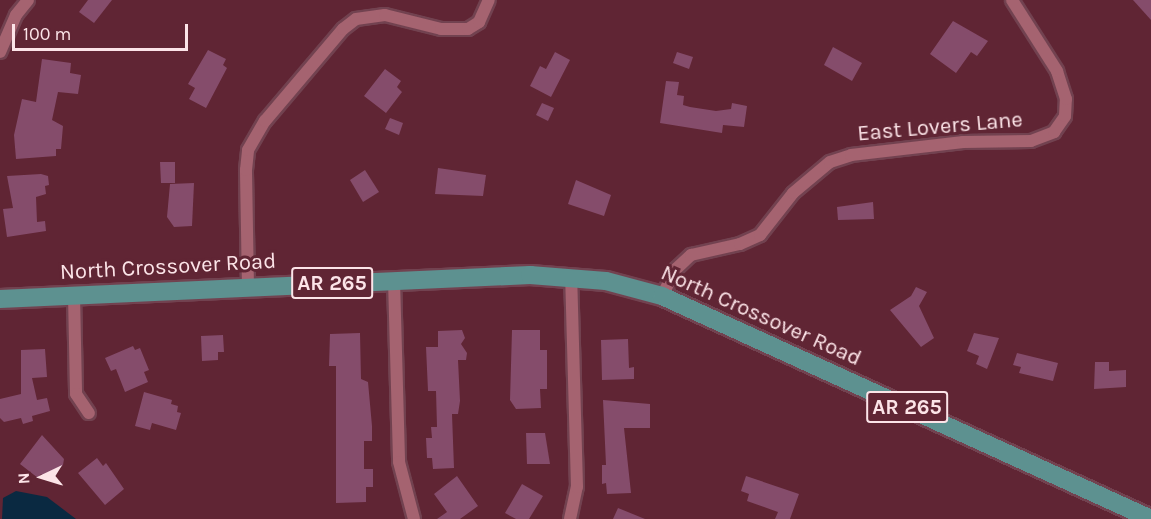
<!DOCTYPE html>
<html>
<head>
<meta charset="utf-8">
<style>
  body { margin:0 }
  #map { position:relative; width:1151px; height:519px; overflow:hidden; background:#602534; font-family:Karla,sans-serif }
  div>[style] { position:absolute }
  .water>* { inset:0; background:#0a2941 }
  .building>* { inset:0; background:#854c6b }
  .roads { filter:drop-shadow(2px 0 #724250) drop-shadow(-2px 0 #724250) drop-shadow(0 2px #724250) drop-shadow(0 -2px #724250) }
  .minor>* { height:12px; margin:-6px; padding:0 6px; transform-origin:6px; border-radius:6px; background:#a56370 }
  .primary>* { height:18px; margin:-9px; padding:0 9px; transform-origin:9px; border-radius:9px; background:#5d9190 }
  span { translate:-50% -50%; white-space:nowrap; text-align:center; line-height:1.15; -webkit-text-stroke:6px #602534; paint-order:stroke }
  .shield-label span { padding:2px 4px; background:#602534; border:2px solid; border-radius:4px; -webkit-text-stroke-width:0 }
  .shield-label { font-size:21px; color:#fce4e8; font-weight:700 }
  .street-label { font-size:22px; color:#fce4e8 }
  .north { position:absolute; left:12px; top:447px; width:60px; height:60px; -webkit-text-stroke:4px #602534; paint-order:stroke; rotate:266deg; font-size:16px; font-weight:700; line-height:24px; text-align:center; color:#fce4e8 }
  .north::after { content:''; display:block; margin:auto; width:21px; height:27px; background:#fce4e8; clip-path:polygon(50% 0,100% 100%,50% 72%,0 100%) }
  .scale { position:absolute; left:12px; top:24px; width:176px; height:27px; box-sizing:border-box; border:3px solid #fce4e8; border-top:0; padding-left:8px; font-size:18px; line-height:21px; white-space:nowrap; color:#fce4e8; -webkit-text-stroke:4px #602534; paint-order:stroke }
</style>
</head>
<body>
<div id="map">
  <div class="water">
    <i style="clip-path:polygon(16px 491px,47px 497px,76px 519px,2px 519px,3px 498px)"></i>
  </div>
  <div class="building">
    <i style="clip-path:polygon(88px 0,112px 0,94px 23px,79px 12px)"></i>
    <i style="clip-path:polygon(1133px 0,1151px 0,1151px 20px)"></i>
    <i style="clip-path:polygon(953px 21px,988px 41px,977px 56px,971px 52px,956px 73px,930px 54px)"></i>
    <i style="clip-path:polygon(833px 47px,862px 63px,852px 81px,824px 65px)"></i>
    <i style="clip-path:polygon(208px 50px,226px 59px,223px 65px,227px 68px,206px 108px,189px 99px,195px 88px,188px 84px)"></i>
    <i style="clip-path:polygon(555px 52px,570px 60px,551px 97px,530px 86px,540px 66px,546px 69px)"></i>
    <i style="clip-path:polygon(677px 52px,693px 57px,689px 69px,673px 63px)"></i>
    <i style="clip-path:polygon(42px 59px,71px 63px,70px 73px,81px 75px,78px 94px,58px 92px,52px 120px,63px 126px,61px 149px,56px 149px,56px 156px,16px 159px,14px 135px,22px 99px,36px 102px)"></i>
    <i style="clip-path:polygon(385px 69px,401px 81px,397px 87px,402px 92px,386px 113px,364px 96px)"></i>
    <i style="clip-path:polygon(666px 81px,679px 82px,677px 95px,684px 96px,683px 105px,690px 107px,716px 111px,731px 109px,732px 103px,747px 106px,744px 127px,723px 125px,722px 133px,660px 123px)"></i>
    <i style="clip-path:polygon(542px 103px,554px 108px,548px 121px,536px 115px)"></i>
    <i style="clip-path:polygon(390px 118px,403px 123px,399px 135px,385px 129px)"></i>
    <i style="clip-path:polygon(160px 162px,175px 162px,175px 183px,161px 183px)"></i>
    <i style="clip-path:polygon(438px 168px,486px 175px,483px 196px,435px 194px)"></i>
    <i style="clip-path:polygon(365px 170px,379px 192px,363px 202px,350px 180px)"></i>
    <i style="clip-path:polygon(41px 174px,48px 176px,49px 185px,45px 186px,46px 194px,36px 197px,37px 222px,45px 221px,46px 231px,7px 237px,3px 209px,13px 208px,7px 176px)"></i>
    <i style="clip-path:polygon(576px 180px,611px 195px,604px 216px,568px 204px)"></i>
    <i style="clip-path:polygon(194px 183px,192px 226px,174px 227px,167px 217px,170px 184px)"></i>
    <i style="clip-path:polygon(873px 202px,874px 219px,838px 220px,837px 207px)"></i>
    <i style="clip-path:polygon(916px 287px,927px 292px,919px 306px,934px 338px,921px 347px,890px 310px,911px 296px)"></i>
    <i style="clip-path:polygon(462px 330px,465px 338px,461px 344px,467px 353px,466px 360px,458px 360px,460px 401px,458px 414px,452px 414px,454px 468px,433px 469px,432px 458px,427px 458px,426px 438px,432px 438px,431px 427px,437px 427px,436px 391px,428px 391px,426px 347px,438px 347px,438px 331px)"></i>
    <i style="clip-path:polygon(512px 330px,540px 330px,540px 350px,547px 350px,547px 389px,540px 389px,541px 408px,516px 409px,510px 400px)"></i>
    <i style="clip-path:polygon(360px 333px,361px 379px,368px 382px,372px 426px,372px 441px,364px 441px,364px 469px,373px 469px,373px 487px,366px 487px,366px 502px,336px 503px,336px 366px,329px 366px,330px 334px)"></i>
    <i style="clip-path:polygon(974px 333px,999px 338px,987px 369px,976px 364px,979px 356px,967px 351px)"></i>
    <i style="clip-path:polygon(223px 335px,224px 352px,218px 352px,218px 360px,202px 361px,201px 336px)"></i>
    <i style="clip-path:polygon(628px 339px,629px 368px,634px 367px,634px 379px,602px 380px,601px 340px)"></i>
    <i style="clip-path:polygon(133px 346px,135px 350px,140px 348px,149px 370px,144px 372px,148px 382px,125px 392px,116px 369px,111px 371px,105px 358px)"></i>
    <i style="clip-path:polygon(45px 349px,47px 377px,32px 378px,37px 400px,47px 398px,50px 411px,32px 416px,33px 421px,23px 424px,21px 418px,4px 422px,0 418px,0 399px,21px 394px,21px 350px)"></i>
    <i style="clip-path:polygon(1017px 353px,1058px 363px,1053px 381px,1019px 373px,1021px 367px,1013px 365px)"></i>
    <i style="clip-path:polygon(1095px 362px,1109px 362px,1109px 371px,1126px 370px,1126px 387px,1094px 389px)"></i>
    <i style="clip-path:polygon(144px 392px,172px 400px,171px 404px,178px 406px,177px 412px,181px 413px,176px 430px,152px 423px,150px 430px,135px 426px)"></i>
    <i style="clip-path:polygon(603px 400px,650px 404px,650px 428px,624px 428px,631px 493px,607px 494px,606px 483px,602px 484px,602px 465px,606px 465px)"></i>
    <i style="clip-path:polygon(526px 433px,545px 433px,550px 464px,527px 464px)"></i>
    <i style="clip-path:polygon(42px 435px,64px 459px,63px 465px,48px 480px,41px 474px,38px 478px,20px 464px)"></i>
    <i style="clip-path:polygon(97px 458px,103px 466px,106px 463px,124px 489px,105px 505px,78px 473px)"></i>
    <i style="clip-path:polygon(457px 476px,478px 506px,460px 519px,437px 519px,447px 512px,434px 494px)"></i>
    <i style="clip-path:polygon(746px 476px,799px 494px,790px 519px,775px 519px,778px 512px,747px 501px,749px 494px,741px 491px)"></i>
    <i style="clip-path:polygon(522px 484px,543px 496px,529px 519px,516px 519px,505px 513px)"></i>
    <i style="clip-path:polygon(618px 508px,645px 519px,613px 519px)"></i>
  </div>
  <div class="roads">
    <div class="minor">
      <i style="left:0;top:52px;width:40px;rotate:-66.6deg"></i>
      <i style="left:16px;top:15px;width:19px;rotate:-51deg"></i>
      <i style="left:394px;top:280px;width:182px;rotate:88.4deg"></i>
      <i style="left:399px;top:462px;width:59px;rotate:75.3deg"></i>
      <i style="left:248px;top:287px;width:117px;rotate:-91deg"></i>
      <i style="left:246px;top:170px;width:20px;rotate:-84deg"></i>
      <i style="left:248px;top:150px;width:34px;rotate:-60deg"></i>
      <i style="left:265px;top:121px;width:121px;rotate:-49.7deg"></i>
      <i style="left:343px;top:29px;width:16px;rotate:-38deg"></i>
      <i style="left:356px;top:19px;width:29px;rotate:-8deg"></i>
      <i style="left:385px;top:15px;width:58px;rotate:14deg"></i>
      <i style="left:441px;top:29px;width:27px"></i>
      <i style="left:468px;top:29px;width:13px;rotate:-32deg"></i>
      <i style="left:479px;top:22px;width:24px;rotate:-66deg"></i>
      <i style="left:74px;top:295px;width:99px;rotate:88.8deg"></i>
      <i style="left:76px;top:394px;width:23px;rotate:56deg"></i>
      <i style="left:662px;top:296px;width:30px;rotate:-63deg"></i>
      <i style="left:676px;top:269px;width:21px;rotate:-43deg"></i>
      <i style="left:691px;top:255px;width:50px;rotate:-12.7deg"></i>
      <i style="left:740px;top:244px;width:22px;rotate:-24deg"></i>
      <i style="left:760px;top:235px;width:53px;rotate:-51.8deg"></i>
      <i style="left:793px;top:193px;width:48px;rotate:-40deg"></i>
      <i style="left:830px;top:162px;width:22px;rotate:-18deg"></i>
      <i style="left:851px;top:155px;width:113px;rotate:-6.6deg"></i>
      <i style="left:963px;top:142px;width:68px;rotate:-0.8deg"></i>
      <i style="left:1031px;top:141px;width:25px;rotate:-21deg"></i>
      <i style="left:1054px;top:132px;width:19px;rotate:-55deg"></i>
      <i style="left:1065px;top:116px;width:17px;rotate:-87deg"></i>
      <i style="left:1066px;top:99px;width:29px;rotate:-108deg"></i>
      <i style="left:1057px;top:71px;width:84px;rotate:-122.4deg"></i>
      <i style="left:570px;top:519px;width:33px;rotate:-78deg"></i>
      <i style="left:577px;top:487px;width:211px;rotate:-91.6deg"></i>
    </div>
    <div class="primary">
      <i style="left:0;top:299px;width:531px;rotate:-2.59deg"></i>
      <i style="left:530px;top:275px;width:76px;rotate:4.5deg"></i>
      <i style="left:606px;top:281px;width:58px;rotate:15deg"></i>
      <i style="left:662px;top:296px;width:537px;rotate:24.51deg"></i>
    </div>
  </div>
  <div class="shield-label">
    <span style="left:332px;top:283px">AR 265</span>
    <span style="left:907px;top:407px">AR 265</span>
  </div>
  <div class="street-label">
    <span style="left:940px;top:127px;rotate:-5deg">East Lovers Lane</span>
    <span style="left:168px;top:267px;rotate:-3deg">North Crossover Road</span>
    <span style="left:761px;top:316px;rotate:24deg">North Crossover Road</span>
  </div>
  <div class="north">N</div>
  <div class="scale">100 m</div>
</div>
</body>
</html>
